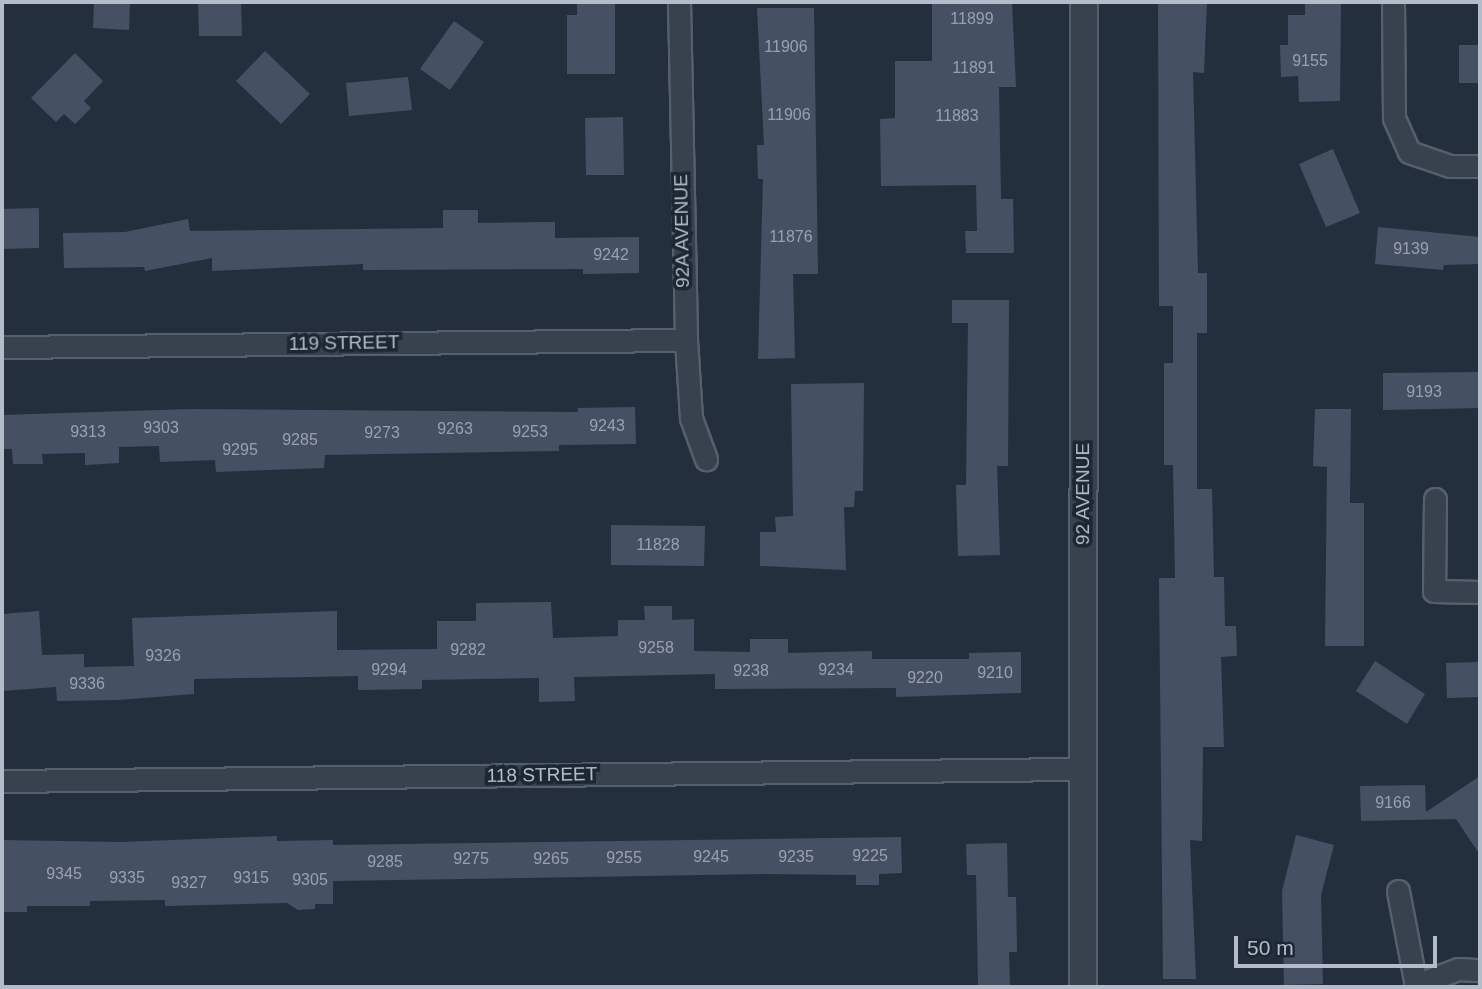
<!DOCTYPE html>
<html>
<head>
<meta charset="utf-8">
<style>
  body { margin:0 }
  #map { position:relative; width:1482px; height:989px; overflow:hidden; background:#242f3e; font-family:Arial,sans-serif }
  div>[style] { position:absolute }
  .building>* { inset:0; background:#455162 }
  .roads { filter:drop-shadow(2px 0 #565f6c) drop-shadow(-2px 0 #565f6c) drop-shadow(0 2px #565f6c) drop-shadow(0 -2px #565f6c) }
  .minor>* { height:21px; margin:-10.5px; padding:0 10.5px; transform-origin:10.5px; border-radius:10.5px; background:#38414e }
  .tertiary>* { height:26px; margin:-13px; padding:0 13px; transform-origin:13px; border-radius:13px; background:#38414e }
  span { translate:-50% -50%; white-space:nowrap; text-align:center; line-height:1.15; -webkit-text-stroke:7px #1d2633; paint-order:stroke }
  .number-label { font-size:16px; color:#98a1af }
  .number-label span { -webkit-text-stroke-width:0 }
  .street-label { font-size:19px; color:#b4bcc9 }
  .frame { position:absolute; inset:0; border:4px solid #b4bcc9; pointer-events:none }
  .scale { position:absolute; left:1234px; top:936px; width:203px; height:32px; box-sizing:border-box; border:4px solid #b4bcc9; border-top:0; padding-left:9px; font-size:21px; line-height:24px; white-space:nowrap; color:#b4bcc9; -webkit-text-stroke:5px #1d2633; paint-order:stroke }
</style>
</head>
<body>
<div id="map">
  <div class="building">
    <i style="clip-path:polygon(94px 2px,130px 2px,129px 30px,93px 28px)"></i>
    <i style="clip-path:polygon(198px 2px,241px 2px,242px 36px,199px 36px)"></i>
    <i style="clip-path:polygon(577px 2px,615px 2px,615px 74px,567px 74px,567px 15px,577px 15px)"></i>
    <i style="clip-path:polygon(932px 2px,1012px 2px,1016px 87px,999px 87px,1000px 145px,1001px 199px,1013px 199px,1014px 253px,966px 253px,965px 231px,977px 231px,976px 185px,881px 186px,880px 119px,895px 118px,895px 61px,932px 61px)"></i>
    <i style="clip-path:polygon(1158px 2px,1207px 2px,1204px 73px,1193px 72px,1198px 273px,1207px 273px,1207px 333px,1197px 333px,1197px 489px,1212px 489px,1214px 577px,1224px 577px,1225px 626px,1236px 626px,1237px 656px,1221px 657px,1224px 747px,1203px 747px,1202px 841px,1190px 840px,1196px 979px,1163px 979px,1159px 578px,1175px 578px,1173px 465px,1164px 465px,1164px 363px,1173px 363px,1173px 306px,1159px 306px)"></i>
    <i style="clip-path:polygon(1305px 2px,1341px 2px,1340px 101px,1299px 102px,1298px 76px,1281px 77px,1280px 45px,1288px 45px,1288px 15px,1305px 15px)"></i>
    <i style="clip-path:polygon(757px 8px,814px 8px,818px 274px,793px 274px,795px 358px,758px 359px,763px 179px,758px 179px,757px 145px,764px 145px)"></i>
    <i style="clip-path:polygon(454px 21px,484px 42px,450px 90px,420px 69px)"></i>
    <i style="clip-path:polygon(1459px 45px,1480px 45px,1480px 83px,1459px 83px)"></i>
    <i style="clip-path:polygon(265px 51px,310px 94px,281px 124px,236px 81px)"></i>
    <i style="clip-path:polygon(75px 53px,103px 81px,84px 101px,91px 108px,75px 124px,64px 114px,56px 122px,31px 98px)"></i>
    <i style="clip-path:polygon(408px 77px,412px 110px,349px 116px,346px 83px)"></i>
    <i style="clip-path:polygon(623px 117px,624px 175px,586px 175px,585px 118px)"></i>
    <i style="clip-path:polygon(1333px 149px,1360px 213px,1326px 227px,1299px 164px)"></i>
    <i style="clip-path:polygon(39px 208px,39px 248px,2px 249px,2px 209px)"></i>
    <i style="clip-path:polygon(443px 210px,478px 210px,478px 223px,555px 222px,555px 238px,639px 237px,639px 273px,583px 274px,583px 269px,363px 270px,363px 264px,212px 271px,212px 258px,145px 271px,144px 267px,64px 268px,63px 233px,125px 232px,188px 219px,190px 231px,443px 228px)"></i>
    <i style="clip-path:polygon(1378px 227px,1480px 237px,1480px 264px,1444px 265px,1443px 270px,1375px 264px)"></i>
    <i style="clip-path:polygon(952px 300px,1009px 300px,1008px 466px,997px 466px,1000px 555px,958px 556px,956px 485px,966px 485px,968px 323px,952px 323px)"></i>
    <i style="clip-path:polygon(1480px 372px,1480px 408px,1383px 410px,1383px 373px)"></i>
    <i style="clip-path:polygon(864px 383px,863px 491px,855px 491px,854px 507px,844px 507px,846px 570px,760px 566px,760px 532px,776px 532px,775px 517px,793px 516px,791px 384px)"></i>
    <i style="clip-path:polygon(635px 407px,636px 444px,559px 445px,559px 451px,325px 455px,324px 468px,216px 472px,215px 460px,160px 462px,159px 446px,119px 447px,119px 463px,85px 465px,85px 453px,42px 454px,43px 464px,13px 464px,12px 449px,2px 449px,2px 415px,191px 409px,578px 412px,578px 408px)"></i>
    <i style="clip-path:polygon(1315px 409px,1351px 409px,1350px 503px,1364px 503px,1364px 646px,1325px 646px,1327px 467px,1313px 466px)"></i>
    <i style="clip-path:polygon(611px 525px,705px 526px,704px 566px,611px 565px)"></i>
    <i style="clip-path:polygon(551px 602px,553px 638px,618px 636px,618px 620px,645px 620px,644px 606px,672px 606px,672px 620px,694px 619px,694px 651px,750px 652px,750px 639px,788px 639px,788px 653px,872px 651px,872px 659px,969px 659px,969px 653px,1021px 652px,1021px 693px,896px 697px,896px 688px,715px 689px,715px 674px,574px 677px,575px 701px,539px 702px,539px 678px,422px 680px,422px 689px,358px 690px,358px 676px,194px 679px,194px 694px,117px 700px,57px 701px,56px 687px,2px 691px,2px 614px,39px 611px,42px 655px,84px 654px,84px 667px,134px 666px,132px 618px,337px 611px,337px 650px,437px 649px,437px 621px,476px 621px,476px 603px)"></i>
    <i style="clip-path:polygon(1375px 661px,1425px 694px,1407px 724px,1356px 691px)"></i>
    <i style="clip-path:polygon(1480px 662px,1480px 697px,1447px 698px,1446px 663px)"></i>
    <i style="clip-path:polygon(1480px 776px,1480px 855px,1456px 819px,1361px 821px,1360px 786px,1425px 785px,1426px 812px)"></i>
    <i style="clip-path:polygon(1296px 835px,1334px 845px,1321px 895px,1323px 984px,1284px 985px,1282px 891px)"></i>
    <i style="clip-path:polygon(277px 836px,277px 841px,333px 840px,333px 845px,901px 837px,902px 873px,879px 874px,879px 885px,856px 885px,856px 875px,766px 874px,333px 881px,333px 904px,315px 904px,315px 909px,298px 910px,287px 903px,165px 906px,165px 900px,90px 901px,90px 906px,27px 906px,27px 912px,2px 912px,2px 840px,120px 842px)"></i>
    <i style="clip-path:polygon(1007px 843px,1008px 897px,1016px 897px,1017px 952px,1009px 952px,1010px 987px,978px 987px,976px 875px,967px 875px,966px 844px)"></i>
  </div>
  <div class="roads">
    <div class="minor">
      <i style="left:679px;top:2px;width:338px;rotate:88.8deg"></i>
      <i style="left:686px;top:340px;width:78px;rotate:86.3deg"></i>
      <i style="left:691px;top:418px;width:44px;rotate:69.9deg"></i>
      <i style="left:1393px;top:2px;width:116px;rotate:89.5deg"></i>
      <i style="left:1394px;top:118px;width:37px;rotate:66deg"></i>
      <i style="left:1409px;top:152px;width:43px;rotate:18.9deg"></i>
      <i style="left:1450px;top:166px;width:30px"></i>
      <i style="left:2px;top:347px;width:684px;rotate:-0.59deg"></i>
      <i style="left:1435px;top:499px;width:92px;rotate:90.6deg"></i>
      <i style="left:1434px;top:591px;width:46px;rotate:1.2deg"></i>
      <i style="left:2px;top:781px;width:1081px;rotate:-0.64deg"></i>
      <i style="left:1398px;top:891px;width:96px;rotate:79.2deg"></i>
      <i style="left:1416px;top:985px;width:45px;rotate:-20.9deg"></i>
      <i style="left:1458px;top:969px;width:22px;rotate:3deg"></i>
    </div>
    <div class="tertiary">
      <i style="left:1083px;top:987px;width:985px;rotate:-89.94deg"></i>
    </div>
  </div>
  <div class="number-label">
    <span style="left:972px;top:19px">11899</span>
    <span style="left:786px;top:47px">11906</span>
    <span style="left:1310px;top:61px">9155</span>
    <span style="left:974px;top:68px">11891</span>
    <span style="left:789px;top:115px">11906</span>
    <span style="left:957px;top:116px">11883</span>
    <span style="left:791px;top:237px">11876</span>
    <span style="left:1411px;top:249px">9139</span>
    <span style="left:611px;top:255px">9242</span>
    <span style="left:1424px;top:392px">9193</span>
    <span style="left:607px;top:426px">9243</span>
    <span style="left:161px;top:428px">9303</span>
    <span style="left:455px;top:429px">9263</span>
    <span style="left:88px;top:432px">9313</span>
    <span style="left:530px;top:432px">9253</span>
    <span style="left:382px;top:433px">9273</span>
    <span style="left:300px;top:440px">9285</span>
    <span style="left:240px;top:450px">9295</span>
    <span style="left:658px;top:545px">11828</span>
    <span style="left:656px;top:648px">9258</span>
    <span style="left:468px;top:650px">9282</span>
    <span style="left:163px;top:656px">9326</span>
    <span style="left:389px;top:670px">9294</span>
    <span style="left:836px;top:670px">9234</span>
    <span style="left:751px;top:671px">9238</span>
    <span style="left:995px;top:673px">9210</span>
    <span style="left:925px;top:678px">9220</span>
    <span style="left:87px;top:684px">9336</span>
    <span style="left:1393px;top:803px">9166</span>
    <span style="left:870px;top:856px">9225</span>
    <span style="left:711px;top:857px">9245</span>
    <span style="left:796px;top:857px">9235</span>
    <span style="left:624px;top:858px">9255</span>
    <span style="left:471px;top:859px">9275</span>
    <span style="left:551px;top:859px">9265</span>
    <span style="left:385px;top:862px">9285</span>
    <span style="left:64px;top:874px">9345</span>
    <span style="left:127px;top:878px">9335</span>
    <span style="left:251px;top:878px">9315</span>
    <span style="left:310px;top:880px">9305</span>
    <span style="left:189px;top:883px">9327</span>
  </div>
  <div class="street-label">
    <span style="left:682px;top:231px;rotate:-91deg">92A AVENUE</span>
    <span style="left:344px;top:343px;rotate:-1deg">119 STREET</span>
    <span style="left:1083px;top:494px;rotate:-90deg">92 AVENUE</span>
    <span style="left:542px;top:775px;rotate:-1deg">118 STREET</span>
  </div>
  <div class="frame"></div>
  <div class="scale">50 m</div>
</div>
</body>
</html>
